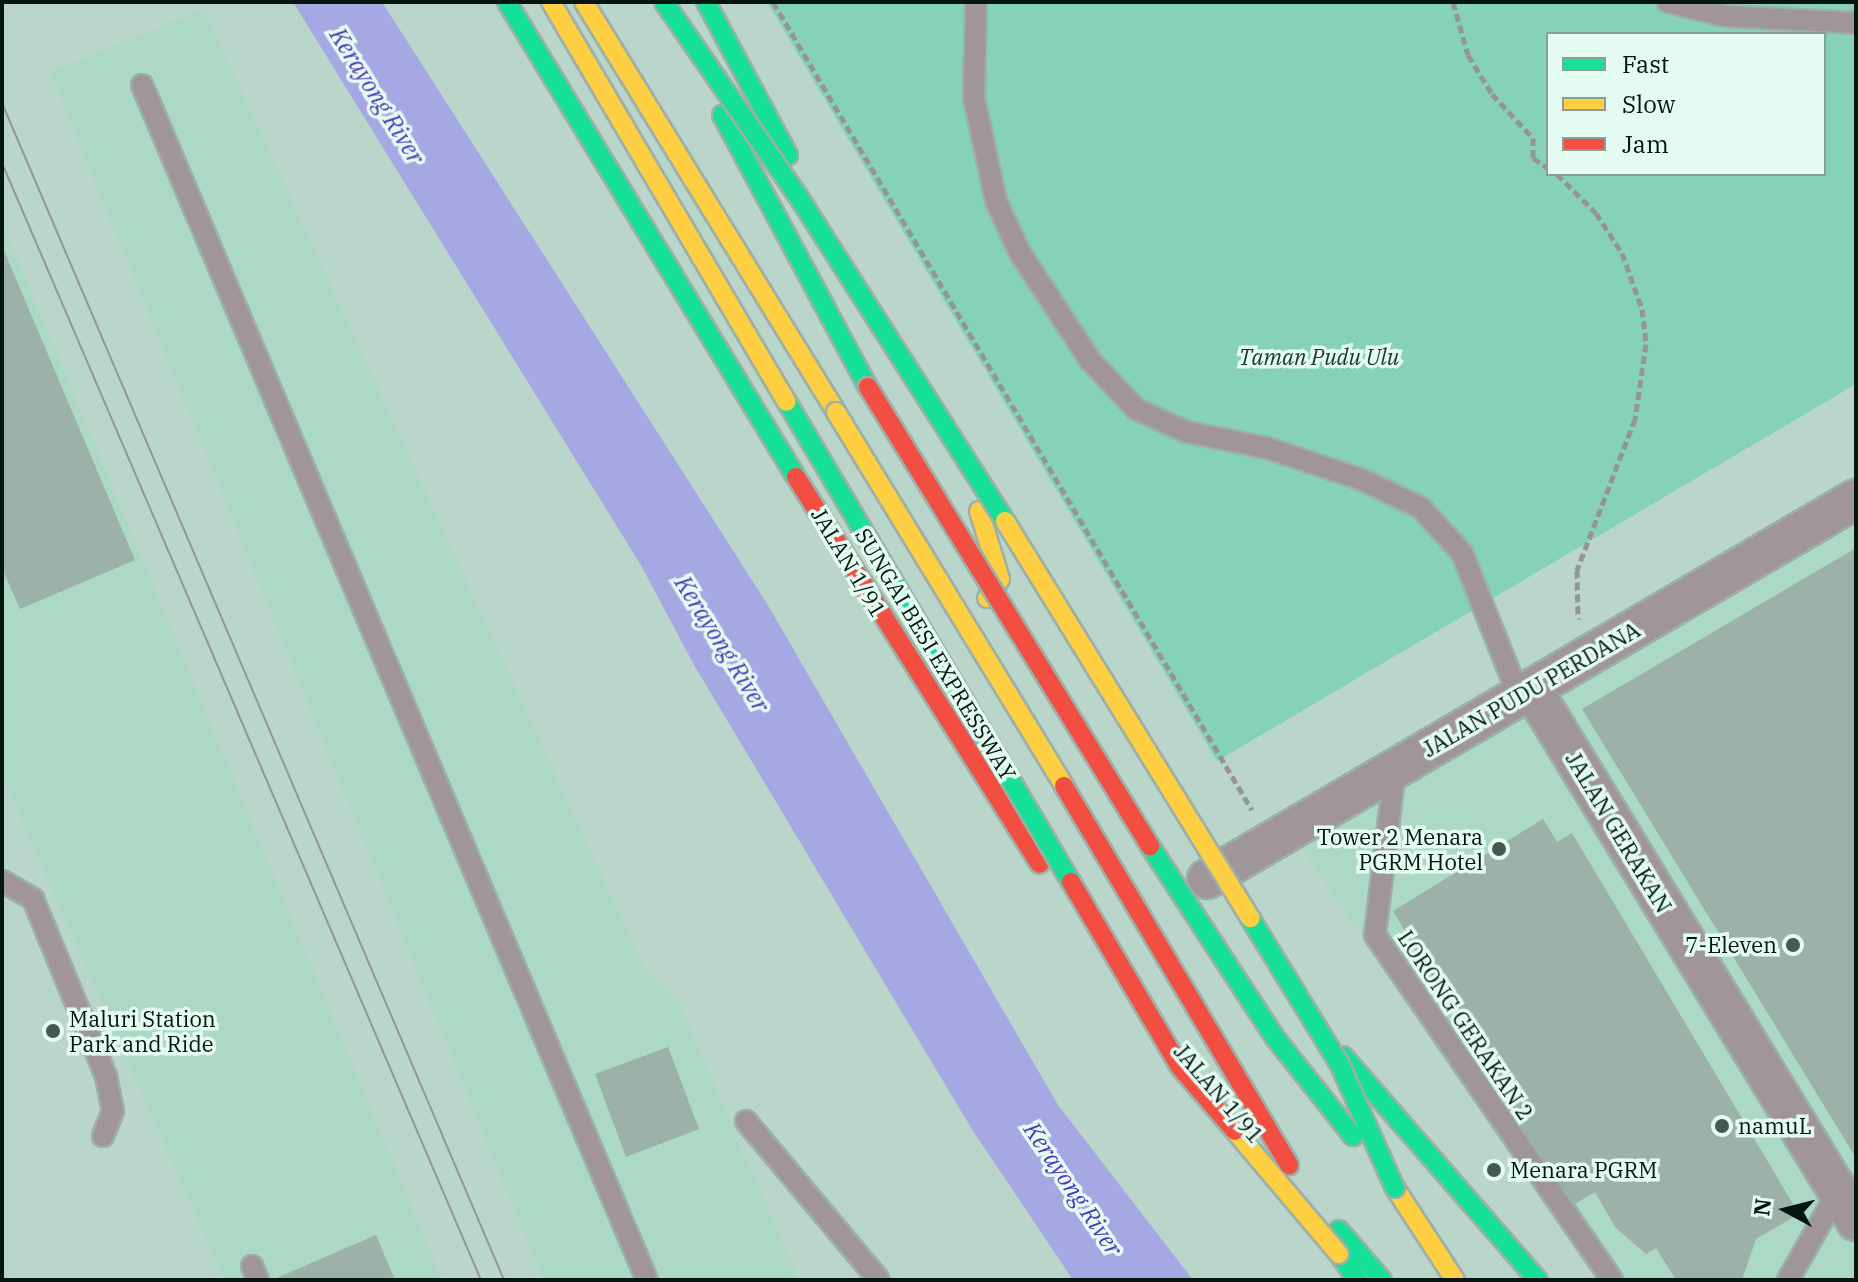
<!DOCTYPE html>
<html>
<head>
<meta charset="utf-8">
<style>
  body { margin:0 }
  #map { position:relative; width:1858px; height:1282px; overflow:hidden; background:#bad5ca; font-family:"IBM Plex Serif",serif }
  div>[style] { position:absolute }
  .built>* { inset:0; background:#acd8c6 }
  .green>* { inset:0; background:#85d2b6 }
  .water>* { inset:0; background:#a5a8e3 }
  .building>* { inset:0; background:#9cb1a8 }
  .path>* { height:5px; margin-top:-2.5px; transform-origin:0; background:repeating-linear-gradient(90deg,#959596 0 8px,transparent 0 12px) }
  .roads { filter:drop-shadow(2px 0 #9cb0a8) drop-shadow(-2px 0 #9cb0a8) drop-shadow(0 2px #9cb0a8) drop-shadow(0 -2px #9cb0a8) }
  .lane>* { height:20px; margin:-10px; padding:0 10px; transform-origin:10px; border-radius:10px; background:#a0959b }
  .street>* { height:38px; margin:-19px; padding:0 19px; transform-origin:19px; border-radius:19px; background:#a0959b }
  .fast>* { height:18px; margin:-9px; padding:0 9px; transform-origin:9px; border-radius:9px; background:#16e098 }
  .slow>* { height:18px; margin:-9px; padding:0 9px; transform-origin:9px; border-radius:9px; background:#ffcf43 }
  .jam>* { height:18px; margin:-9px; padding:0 9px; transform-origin:9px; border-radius:9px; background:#f24e42 }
  .tram>* { height:2px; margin:-1px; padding:0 1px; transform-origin:1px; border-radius:1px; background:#939796 }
  .bridges { filter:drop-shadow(2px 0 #9cb0a8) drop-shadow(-2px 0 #9cb0a8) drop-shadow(0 2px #9cb0a8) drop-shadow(0 -2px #9cb0a8) }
  .fast-bridge>* { height:18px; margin:-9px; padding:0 9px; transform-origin:9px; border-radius:9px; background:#16e098 }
  .slow-bridge>* { height:18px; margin:-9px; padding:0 9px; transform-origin:9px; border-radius:9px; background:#ffcf43 }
  .jam-bridge>* { height:18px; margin:-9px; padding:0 9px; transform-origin:9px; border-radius:9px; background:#f24e42 }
  .dots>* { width:22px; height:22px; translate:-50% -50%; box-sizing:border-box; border:4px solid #e3fbf0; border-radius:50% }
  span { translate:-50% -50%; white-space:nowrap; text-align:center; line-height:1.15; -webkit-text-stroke:7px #e3fbf0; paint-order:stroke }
  .park-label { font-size:22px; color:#1c362c; font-style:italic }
  .street-label { font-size:22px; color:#04160f }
  .poi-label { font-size:22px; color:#04160f }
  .right { translate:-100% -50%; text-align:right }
  .left { translate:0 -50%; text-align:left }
  .water-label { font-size:24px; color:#5336b6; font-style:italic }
  .frame { position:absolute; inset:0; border:4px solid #04160f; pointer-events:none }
  .legend { position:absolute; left:1546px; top:32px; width:280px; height:144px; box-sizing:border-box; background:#e3fbf0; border:2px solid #8a9f96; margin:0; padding:10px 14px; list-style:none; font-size:24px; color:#04160f }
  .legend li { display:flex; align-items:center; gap:16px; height:40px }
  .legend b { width:40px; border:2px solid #8a9f96 }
  .north { position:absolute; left:1746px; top:1170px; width:80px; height:80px; -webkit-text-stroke:6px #e3fbf0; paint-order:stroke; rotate:277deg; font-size:22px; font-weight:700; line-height:32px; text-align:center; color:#04160f }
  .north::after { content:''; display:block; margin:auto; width:28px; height:36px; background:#04160f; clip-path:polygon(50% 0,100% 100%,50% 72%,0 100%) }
</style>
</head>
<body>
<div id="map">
  <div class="built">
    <i style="clip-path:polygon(204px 9px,646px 972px,678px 1000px,799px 1280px,543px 1280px,50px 72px)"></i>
    <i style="clip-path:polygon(2px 222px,442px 1280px,224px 1280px,2px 776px)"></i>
    <i style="clip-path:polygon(1856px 512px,1856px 1280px,1598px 1280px,1297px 842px)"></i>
  </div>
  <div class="green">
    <i style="clip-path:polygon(evenodd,767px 2px,1856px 2px,1856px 384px,1217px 761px,767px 2px,1548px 34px,1824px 34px,1824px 174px,1548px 174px,1548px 34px)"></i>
  </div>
  <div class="water">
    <i style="clip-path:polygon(293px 2px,382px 2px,766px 602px,1058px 1105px,1193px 1280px,1073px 1280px,973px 1131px,694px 665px,642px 567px)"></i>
  </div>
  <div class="building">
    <i style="clip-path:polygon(2px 246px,135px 560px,20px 609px,2px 568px)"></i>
    <i style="clip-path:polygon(1856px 548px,1856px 1158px,1582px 709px)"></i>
    <i style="clip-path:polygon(1543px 819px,1557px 842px,1572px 833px,1799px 1214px,1756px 1239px,1742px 1280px,1676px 1280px,1656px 1248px,1646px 1254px,1615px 1227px,1595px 1192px,1567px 1209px,1393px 911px)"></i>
    <i style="clip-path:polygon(668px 1047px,699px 1129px,626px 1157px,595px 1074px)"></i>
    <i style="clip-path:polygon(376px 1235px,395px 1280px,272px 1280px)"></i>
  </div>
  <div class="path">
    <i style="left:773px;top:2px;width:939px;rotate:59.34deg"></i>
    <i style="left:1453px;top:2px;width:55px;rotate:74.2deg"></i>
    <i style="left:1468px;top:55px;width:46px;rotate:58.4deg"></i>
    <i style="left:1492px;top:94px;width:60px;rotate:47deg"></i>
    <i style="left:1533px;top:138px;width:20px;rotate:90deg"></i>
    <i style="left:1533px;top:158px;width:18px;rotate:34deg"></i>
    <i style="left:1557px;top:174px;width:55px;rotate:45deg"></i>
    <i style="left:1596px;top:213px;width:48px;rotate:57deg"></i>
    <i style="left:1622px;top:253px;width:59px;rotate:70.3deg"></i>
    <i style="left:1642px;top:309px;width:35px;rotate:83deg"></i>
    <i style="left:1646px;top:344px;width:76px;rotate:98.3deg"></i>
    <i style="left:1635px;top:419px;width:162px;rotate:111deg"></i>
    <i style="left:1577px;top:570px;width:49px;rotate:88.8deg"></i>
  </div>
  <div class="roads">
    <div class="lane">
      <i style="left:976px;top:2px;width:96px;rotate:91.2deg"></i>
      <i style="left:974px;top:98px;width:105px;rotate:77.9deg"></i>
      <i style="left:996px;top:201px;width:57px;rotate:65.2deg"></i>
      <i style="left:1020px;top:253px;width:128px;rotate:56.8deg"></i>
      <i style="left:1090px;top:360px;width:67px;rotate:46.8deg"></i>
      <i style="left:1136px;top:409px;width:56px;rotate:24.3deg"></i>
      <i style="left:1187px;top:432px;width:82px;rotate:11.3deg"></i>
      <i style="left:1267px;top:448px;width:101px;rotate:18.4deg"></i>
      <i style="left:1363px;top:480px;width:64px;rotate:25.8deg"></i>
      <i style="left:1421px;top:508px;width:61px;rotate:47.7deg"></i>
      <i style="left:1462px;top:553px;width:154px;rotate:68.3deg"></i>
      <i style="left:1668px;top:2px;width:59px;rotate:13.8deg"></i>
      <i style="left:1725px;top:16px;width:131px;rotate:3.1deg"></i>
      <i style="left:142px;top:85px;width:1297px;rotate:67.09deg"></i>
      <i style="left:1395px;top:769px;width:167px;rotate:96.9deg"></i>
      <i style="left:1375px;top:935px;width:419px;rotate:55.5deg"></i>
      <i style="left:2px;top:881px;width:36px;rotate:30deg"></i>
      <i style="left:33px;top:899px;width:191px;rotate:67.6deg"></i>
      <i style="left:106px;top:1076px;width:36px;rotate:79deg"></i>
      <i style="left:113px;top:1111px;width:27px;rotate:112deg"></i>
      <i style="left:746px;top:1121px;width:207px;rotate:50.1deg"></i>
      <i style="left:252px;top:1266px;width:15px;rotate:67deg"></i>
      <i style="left:1788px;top:1280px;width:101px;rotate:-60.4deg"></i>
    </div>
    <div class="street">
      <i style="left:1532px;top:689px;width:623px;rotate:58.66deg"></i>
      <i style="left:1207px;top:879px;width:752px;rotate:-30.35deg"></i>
    </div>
    <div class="fast">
      <i style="left:507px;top:2px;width:556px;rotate:58.68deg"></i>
      <i style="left:706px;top:2px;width:174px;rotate:61.8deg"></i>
      <i style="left:722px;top:115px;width:309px;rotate:61.8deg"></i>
      <i style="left:1343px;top:1056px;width:297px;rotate:49deg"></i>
      <i style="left:1339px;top:1230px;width:66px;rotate:49.3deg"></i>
      <i style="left:1339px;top:1254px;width:32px;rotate:55deg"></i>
    </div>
    <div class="slow">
      <i style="left:584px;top:2px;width:481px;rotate:58.4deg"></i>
      <i style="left:979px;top:511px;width:71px;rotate:72.8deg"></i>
      <i style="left:1000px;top:579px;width:23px;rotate:124deg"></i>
      <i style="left:1395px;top:1188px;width:110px;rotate:56.9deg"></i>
    </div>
    <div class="jam">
      <i style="left:796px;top:477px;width:457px;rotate:57.8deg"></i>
    </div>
  </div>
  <div class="tram">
    <i style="left:2px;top:103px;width:1280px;rotate:66.9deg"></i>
    <i style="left:2px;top:163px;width:1215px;rotate:66.79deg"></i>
  </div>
  <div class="bridges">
    <div class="fast-bridge">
      <i style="left:664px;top:2px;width:236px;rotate:55.4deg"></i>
      <i style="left:798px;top:196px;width:385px;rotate:57.5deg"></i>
      <i style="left:787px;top:402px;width:558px;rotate:59.39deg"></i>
      <i style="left:1150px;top:846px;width:230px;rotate:56.9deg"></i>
      <i style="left:1276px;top:1039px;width:124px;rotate:51.6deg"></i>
      <i style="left:1250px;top:918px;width:170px;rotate:58.5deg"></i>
      <i style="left:1339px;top:1063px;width:137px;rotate:65.9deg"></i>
    </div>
    <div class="slow-bridge">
      <i style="left:551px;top:2px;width:464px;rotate:59.5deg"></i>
      <i style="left:836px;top:412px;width:438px;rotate:58.6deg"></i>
      <i style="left:1005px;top:521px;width:467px;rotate:58.3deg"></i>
      <i style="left:1235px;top:1131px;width:161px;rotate:49.8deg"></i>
    </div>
    <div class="jam-bridge">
      <i style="left:868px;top:387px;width:539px;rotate:58.43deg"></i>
      <i style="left:1064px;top:786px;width:441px;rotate:59.3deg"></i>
      <i style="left:1071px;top:882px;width:215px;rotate:59.5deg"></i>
      <i style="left:1180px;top:1067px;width:84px;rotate:49.3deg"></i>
    </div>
  </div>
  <div class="dots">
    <i style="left:1499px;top:849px;background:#445950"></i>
    <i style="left:1793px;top:945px;background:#445950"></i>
    <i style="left:53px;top:1031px;background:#445950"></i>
    <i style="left:1722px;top:1126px;background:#445950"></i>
    <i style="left:1494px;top:1170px;background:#445950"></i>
  </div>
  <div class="park-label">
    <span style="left:1319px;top:357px">Taman Pudu Ulu</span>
  </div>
  <div class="street-label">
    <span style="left:849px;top:562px;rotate:59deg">JALAN 1/91</span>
    <span style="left:936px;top:654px;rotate:59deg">SUNGAI BESI EXPRESSWAY</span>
    <span style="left:1531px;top:689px;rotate:-30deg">JALAN PUDU PERDANA</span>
    <span style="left:1619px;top:832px;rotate:59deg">JALAN GERAKAN</span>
    <span style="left:1466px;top:1025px;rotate:56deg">LORONG GERAKAN 2</span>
    <span style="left:1219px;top:1093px;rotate:49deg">JALAN 1/91</span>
  </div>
  <div class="poi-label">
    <span class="right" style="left:1483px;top:849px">Tower 2 Menara<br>PGRM Hotel</span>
    <span class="right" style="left:1777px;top:945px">7-Eleven</span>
    <span class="left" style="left:69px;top:1031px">Maluri Station<br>Park and Ride</span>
    <span class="left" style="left:1738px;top:1126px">namuL</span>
    <span class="left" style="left:1510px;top:1170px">Menara PGRM</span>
  </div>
  <div class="water-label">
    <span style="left:377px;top:96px;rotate:58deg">Kerayong River</span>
    <span style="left:722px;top:644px;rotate:58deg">Kerayong River</span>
    <span style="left:1073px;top:1189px;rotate:56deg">Kerayong River</span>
  </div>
  <div class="frame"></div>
  <ul class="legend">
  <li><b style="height:10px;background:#16e098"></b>Fast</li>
  <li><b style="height:10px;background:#ffcf43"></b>Slow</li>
  <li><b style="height:10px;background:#f24e42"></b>Jam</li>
  </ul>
  <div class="north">N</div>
</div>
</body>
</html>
